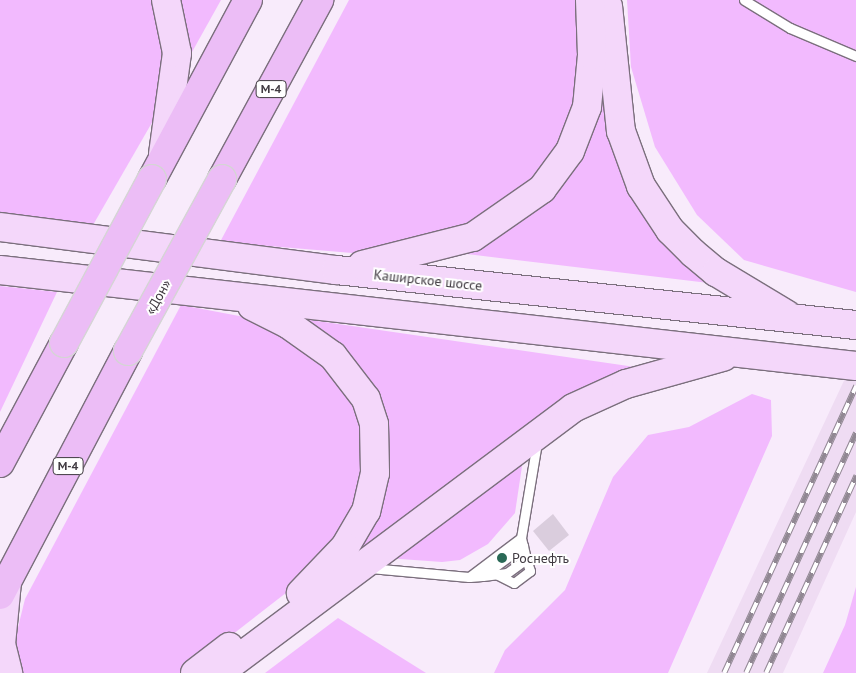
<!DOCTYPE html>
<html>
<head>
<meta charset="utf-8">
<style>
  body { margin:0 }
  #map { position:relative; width:856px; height:673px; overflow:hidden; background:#f8ebfb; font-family:"PT Sans",sans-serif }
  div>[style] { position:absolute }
  .built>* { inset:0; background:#efdcf3 }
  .green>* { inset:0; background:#f2bafe }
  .building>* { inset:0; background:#dacddd }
  .roads { filter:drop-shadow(1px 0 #7b6f7d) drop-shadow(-1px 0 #7b6f7d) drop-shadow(0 1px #7b6f7d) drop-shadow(0 -1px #7b6f7d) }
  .lane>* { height:9px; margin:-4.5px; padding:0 4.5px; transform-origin:4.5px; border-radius:4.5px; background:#fff }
  .primary>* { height:28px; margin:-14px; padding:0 14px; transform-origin:14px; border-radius:14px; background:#f4d7fa }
  .highway>* { height:28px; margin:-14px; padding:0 14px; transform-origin:14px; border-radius:14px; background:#ecbdf6 }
  .rail>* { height:5.5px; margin-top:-2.75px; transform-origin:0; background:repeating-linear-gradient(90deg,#fff 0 11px,#918893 0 22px); box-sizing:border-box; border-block:1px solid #918893 }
  .bridges { filter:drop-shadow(1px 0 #d5d4d5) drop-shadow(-1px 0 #d5d4d5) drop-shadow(0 1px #d5d4d5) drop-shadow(0 -1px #d5d4d5) }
  .highway-bridge>* { height:28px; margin:-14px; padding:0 14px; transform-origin:14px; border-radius:14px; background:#ecbdf6 }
  .dots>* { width:14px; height:14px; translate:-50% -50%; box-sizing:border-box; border:2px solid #fff; border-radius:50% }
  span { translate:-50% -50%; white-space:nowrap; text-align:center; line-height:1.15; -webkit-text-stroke:4px #fff; paint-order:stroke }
  .shield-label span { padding:1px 4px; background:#fff; border:1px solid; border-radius:4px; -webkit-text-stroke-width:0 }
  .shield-label { font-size:12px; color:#403a41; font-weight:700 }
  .street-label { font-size:14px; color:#403a41 }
  .poi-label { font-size:14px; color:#403a41 }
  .left { translate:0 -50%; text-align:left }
</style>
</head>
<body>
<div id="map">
  <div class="built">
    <i style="clip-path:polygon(856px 355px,856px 512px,783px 673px,707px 673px)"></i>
  </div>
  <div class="green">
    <i style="clip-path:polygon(0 0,158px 0,168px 38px,165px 100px,93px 225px,0 212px)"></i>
    <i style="clip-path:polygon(174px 0,221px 0,187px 61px)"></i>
    <i style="clip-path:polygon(349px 0,582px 0,585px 68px,554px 166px,487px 222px,364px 254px,220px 242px)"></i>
    <i style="clip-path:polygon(627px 0,856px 0,856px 292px,744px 260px,697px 215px,655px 147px,631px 67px)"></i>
    <i style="clip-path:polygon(601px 63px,616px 140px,717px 284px,450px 252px,528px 213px)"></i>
    <i style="clip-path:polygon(0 286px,57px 292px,0 412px)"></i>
    <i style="clip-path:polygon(181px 305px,255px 319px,308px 345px,363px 415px,361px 500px,309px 575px,183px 673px,15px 673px,10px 660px,25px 599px)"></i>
    <i style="clip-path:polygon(290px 317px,642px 368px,343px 565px,386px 445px)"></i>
    <i style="clip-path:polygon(752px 394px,771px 400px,772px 436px,668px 673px,494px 673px,505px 650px,565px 590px,613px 477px,648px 435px,689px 427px)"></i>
    <i style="clip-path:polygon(524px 453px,515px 513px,488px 544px,460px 560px,442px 562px,386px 558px)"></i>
    <i style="clip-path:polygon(856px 587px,856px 673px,823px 673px,845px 625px)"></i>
    <i style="clip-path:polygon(338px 618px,426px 673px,265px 673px)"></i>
  </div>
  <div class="building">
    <i style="clip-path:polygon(553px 514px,569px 535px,549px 551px,533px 531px)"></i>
    <i style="clip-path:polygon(505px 544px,526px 572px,513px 581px,492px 553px)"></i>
  </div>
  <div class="roads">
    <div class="lane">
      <i style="left:744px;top:0;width:54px;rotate:31.3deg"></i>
      <i style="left:790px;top:28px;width:72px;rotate:23deg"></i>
      <i style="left:370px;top:568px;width:99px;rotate:5.2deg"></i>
      <i style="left:469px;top:577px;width:65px;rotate:-36.9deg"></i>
      <i style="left:521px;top:538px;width:97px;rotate:-80.5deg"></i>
      <i style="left:496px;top:574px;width:20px;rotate:27deg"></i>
      <i style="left:514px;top:583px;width:20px;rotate:-37deg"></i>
      <i style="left:530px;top:571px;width:13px;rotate:-108deg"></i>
      <i style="left:483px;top:576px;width:24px;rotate:-7deg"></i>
      <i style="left:507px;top:573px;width:24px;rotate:-36deg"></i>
      <i style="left:526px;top:559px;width:13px;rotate:-103deg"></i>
      <i style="left:470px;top:577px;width:12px;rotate:-5deg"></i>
      <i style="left:482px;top:576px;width:51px;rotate:-36.2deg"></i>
      <i style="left:523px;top:546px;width:8px;rotate:-104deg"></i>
    </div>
    <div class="primary">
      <i style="left:608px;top:6px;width:126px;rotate:84.1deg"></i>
      <i style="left:621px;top:131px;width:59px;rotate:70deg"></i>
      <i style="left:641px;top:186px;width:53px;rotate:56.6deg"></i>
      <i style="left:670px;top:230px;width:33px;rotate:45deg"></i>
      <i style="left:693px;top:253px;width:30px;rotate:40deg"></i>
      <i style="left:716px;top:272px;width:82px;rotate:31deg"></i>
      <i style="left:163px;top:154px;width:102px;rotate:-82.1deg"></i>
      <i style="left:177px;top:53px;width:54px;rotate:-101.7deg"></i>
      <i style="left:0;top:227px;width:339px;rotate:7.3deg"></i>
      <i style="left:336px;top:270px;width:523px;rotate:6.04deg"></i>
      <i style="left:362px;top:265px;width:114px;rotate:-14.2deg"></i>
      <i style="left:473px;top:237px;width:84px;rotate:-34.8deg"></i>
      <i style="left:542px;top:189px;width:47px;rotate:-53.6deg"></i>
      <i style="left:570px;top:151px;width:47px;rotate:-68.9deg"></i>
      <i style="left:587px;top:107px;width:52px;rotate:-84.5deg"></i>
      <i style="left:592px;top:55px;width:55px;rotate:-92.1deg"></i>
      <i style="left:0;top:270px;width:861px;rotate:6.4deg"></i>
      <i style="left:252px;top:306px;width:40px;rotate:26.6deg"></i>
      <i style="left:288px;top:324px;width:55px;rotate:35.4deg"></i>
      <i style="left:333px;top:356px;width:54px;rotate:52.5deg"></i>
      <i style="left:366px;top:399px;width:26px;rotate:72deg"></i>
      <i style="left:374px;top:424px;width:49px;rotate:88.8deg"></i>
      <i style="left:375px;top:473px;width:39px;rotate:103deg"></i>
      <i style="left:366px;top:511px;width:42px;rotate:120.3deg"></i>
      <i style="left:345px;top:547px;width:64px;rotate:133.7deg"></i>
      <i style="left:7px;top:582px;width:62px;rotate:95.5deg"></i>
      <i style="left:1px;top:644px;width:30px;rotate:76deg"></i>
      <i style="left:195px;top:673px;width:43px;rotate:-37.4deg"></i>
      <i style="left:219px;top:673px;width:442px;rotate:-36.8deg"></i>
      <i style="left:573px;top:408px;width:58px;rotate:-24.4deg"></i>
      <i style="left:626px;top:384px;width:101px;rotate:-15.6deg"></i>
    </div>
    <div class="highway">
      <i style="left:152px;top:179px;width:203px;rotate:-61.8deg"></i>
      <i style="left:222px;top:179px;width:204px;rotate:-61.5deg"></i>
      <i style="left:0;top:463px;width:136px;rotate:-61.9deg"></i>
      <i style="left:0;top:595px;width:276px;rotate:-62.3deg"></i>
    </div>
  </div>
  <div class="rail">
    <i style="left:724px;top:673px;width:316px;rotate:-65.3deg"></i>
    <i style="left:746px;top:673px;width:264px;rotate:-65.4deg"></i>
    <i style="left:766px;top:673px;width:217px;rotate:-65.4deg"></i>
  </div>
  <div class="bridges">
    <div class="highway-bridge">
      <i style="left:64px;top:343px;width:186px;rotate:-61.8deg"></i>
      <i style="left:128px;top:351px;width:196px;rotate:-61.3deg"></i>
    </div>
  </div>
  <div class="dots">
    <i style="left:502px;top:558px;background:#2a6956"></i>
  </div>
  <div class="shield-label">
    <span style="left:271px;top:89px">М-4</span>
    <span style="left:68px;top:466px">М-4</span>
  </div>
  <div class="street-label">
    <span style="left:428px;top:280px;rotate:6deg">Каширское шоссе</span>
    <span style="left:158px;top:297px;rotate:-61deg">«Дон»</span>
  </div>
  <div class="poi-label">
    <span class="left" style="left:512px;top:558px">Роснефть</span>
  </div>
</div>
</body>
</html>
